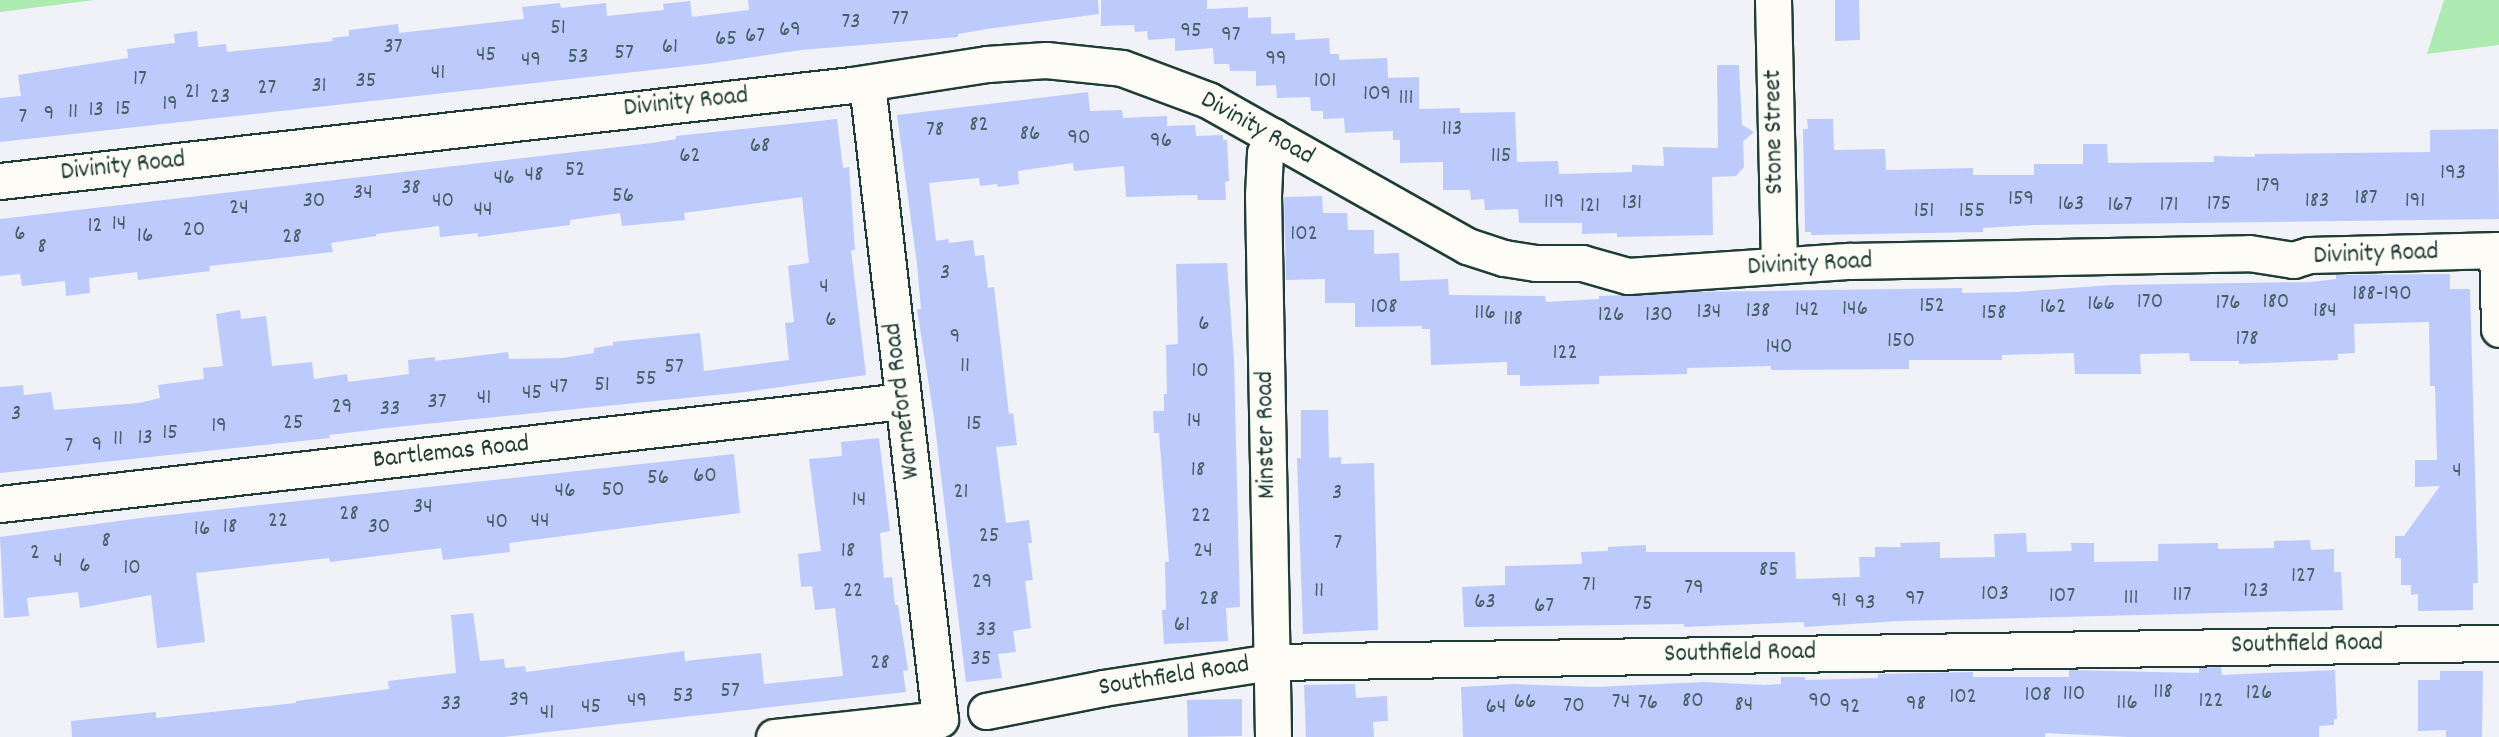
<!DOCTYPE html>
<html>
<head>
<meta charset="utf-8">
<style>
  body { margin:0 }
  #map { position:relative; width:2499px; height:737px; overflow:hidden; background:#f0f2f8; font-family:Dekko,sans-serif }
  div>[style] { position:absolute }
  .green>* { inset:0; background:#adebb2 }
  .building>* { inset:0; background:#bccbfc }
  .roads { filter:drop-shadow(2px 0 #1f3d34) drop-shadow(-2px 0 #1f3d34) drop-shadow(0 2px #1f3d34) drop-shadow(0 -2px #1f3d34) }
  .minor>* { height:35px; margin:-17.5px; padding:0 17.5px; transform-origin:17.5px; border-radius:17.5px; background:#fdfcf7 }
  span { translate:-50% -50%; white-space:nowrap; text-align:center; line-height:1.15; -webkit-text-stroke:5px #fdfcf7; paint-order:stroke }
  .number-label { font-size:23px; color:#466066 }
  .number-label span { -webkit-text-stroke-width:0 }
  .street-label { font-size:26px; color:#1f3d34 }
</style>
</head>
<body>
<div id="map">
  <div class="green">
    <i style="clip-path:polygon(0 0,95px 0,0 12px)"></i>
    <i style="clip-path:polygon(2444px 0,2499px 0,2499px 45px,2427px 54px)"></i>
  </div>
  <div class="building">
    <i style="clip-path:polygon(748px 0,1098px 0,1099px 14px,987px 29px,958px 34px,958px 37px,801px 50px,706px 64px,0 142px,0 98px,21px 96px,18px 75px,128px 58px,127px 49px,175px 43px,174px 34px,197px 31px,198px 47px,226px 44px,227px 52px,333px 41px,332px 38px,349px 36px,349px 30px,398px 24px,399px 33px,524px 19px,522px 7px,560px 3px,561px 8px,606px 3px,607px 16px,664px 10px,663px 4px,690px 1px,692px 17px,749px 10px)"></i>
    <i style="clip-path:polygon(1101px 0,1207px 0,1207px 9px,1248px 7px,1248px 18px,1271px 17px,1271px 34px,1295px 33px,1295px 40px,1329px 38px,1330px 54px,1339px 54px,1339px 60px,1387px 58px,1388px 78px,1419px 77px,1419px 109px,1460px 108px,1460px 113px,1515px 112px,1517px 162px,1558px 161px,1559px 174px,1632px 172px,1632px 165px,1664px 166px,1663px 147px,1718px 148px,1717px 65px,1739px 65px,1742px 125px,1754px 132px,1743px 141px,1744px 167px,1736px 176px,1712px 177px,1713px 235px,1617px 237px,1617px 233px,1582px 234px,1582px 223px,1519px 223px,1518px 209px,1485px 210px,1484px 199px,1471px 200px,1470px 190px,1443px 190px,1443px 162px,1400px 163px,1400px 140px,1393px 140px,1393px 131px,1345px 133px,1344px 118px,1323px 119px,1323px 111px,1311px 111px,1310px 97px,1277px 98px,1276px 85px,1256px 86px,1256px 71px,1230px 71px,1229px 64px,1214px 64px,1213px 48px,1175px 51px,1175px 38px,1148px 40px,1147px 31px,1135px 32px,1134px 25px,1101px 26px)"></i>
    <i style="clip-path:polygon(1835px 0,1859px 0,1860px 40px,1835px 41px)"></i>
    <i style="clip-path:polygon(1088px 92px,1090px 111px,1122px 110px,1123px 118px,1167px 116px,1167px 126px,1195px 125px,1196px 136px,1223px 135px,1223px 140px,1227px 140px,1229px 181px,1225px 182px,1226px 200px,1198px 200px,1197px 195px,1126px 197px,1124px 166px,1074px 171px,1073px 163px,1018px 171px,1019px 184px,998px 187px,997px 184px,980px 186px,979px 178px,929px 183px,936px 241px,948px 239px,949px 243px,973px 240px,975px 256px,984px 255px,988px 288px,994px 287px,1009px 414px,1013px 413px,1017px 445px,996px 447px,1006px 523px,1029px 520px,1032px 543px,1028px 543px,1033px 580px,1025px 581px,1031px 628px,1013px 631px,1016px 652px,998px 654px,1002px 678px,966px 682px,934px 418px,917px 309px,921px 309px,917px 264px,897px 115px)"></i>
    <i style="clip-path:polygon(837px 119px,843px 168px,849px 167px,855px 250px,851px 250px,866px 375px,745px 392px,405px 426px,329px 435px,330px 438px,0 473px,0 387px,23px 385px,24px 395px,51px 392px,54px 410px,139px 403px,160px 398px,158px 385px,204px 379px,203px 368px,223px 366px,216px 314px,240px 310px,241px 319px,266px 316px,272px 366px,312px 362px,314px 379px,347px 374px,348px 382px,409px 374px,408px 360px,435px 357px,435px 361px,508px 352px,509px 359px,562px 358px,594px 353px,594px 348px,613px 345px,613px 342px,700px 333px,704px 371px,789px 360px,785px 323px,794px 322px,788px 266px,809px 263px,802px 197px,684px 213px,685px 220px,622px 226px,620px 213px,570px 220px,570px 225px,478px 237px,478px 233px,440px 237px,439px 226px,376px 234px,376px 236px,331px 243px,333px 252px,209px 266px,210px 271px,138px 280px,137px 272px,89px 278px,90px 293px,66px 296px,65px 281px,22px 286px,20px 274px,0 276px,0 219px,652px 143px,676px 139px,676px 136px)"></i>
    <i style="clip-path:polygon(1807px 119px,1833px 119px,1834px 150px,1885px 149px,1886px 170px,1973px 168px,1973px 175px,2034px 175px,2034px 164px,2083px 164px,2083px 144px,2107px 144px,2108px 163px,2214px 162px,2214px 156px,2255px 157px,2255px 154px,2430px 152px,2430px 130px,2498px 129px,2499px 219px,2034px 225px,1983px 228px,1983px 232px,1811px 235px,1811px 232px,1805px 232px,1803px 129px,1808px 129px)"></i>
    <i style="clip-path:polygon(1322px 196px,1323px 213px,1347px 213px,1348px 230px,1374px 230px,1374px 254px,1399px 253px,1400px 281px,1448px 279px,1449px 295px,1545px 296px,1546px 302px,1599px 299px,1599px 296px,1692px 292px,1962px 288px,1962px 293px,2016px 292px,2112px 285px,2312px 282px,2336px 279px,2336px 275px,2450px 274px,2450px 289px,2470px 289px,2478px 583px,2473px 583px,2473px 610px,2418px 611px,2418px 594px,2411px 595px,2411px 585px,2401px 585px,2401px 558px,2395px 558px,2395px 536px,2404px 536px,2440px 486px,2415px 487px,2415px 460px,2437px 460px,2435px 386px,2430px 386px,2429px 322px,2354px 324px,2355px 353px,2338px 354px,2338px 360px,2239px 364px,2239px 361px,2190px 361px,2189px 353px,2140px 354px,2141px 374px,2075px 374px,2074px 353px,2002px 355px,2002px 360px,1909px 360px,1909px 369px,1771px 370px,1771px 366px,1687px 368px,1687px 374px,1599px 376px,1599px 384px,1520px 386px,1520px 375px,1507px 375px,1507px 362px,1431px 365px,1430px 329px,1422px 329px,1422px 326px,1355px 327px,1355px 303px,1325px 303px,1325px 279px,1286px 280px,1284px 197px)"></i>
    <i style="clip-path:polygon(1227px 263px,1234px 361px,1240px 607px,1226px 608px,1228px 641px,1164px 644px,1162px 610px,1166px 610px,1165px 562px,1169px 562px,1159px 433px,1154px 433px,1153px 411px,1164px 411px,1164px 394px,1167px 394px,1166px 345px,1178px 344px,1176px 264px)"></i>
    <i style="clip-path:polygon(1301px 410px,1328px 410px,1329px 458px,1341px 457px,1341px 464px,1374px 463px,1378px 630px,1303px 634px,1297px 458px,1301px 458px)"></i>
    <i style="clip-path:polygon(879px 438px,890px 531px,880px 533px,884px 578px,892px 577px,895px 605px,898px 605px,908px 670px,903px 671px,906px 692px,504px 737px,72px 737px,71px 721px,156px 712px,156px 718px,296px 703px,296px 701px,389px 689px,388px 681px,456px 673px,451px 615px,473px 613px,480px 661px,504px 659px,505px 668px,525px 666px,526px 672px,684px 651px,685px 661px,761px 653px,764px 684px,843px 676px,835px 608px,815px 610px,812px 586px,801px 587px,798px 554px,821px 551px,809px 459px,842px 456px,841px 442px)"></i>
    <i style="clip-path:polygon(734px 454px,740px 513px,509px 543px,510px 552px,443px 560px,441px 548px,330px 562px,329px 558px,196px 573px,205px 642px,157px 648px,151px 595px,80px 608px,78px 592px,27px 598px,29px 616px,4px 618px,0 537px,141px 518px)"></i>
    <i style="clip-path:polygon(2026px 533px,2027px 552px,2072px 551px,2071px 543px,2094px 543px,2094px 562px,2158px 561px,2158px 544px,2218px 543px,2218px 549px,2274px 548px,2274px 541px,2310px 540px,2311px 550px,2334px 549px,2334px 572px,2341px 572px,2343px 610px,1900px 621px,1804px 627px,1804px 622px,1684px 627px,1684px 624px,1464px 627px,1462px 587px,1505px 585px,1505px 566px,1582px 564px,1581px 552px,1608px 551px,1608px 547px,1646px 545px,1646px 552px,1795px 552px,1796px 579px,1860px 577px,1859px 557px,1875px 557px,1875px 547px,1901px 547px,1900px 543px,1940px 542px,1940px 558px,1995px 557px,1994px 534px)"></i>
    <i style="clip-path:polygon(2221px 667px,2222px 675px,2335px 670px,2337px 719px,2334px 719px,2334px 725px,2319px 726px,2319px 737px,2128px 737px,2045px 733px,2045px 737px,1463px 737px,1461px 687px,1514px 684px,1594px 687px,1704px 682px,1764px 685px,1781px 684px,1781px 677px,1805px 677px,1805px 680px,1878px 678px,1878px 674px,1973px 672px,1973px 677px,2069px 677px,2069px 670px,2199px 673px,2199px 668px)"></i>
    <i style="clip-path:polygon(2440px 671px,2483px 671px,2482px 737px,2446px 737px,2446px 730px,2418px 731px,2418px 680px,2440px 680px)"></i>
    <i style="clip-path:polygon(1355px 684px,1356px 698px,1387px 696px,1388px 721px,1373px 722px,1374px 737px,1306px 737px,1304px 685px)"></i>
    <i style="clip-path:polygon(1242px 699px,1242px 736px,1188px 737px,1187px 700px)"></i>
  </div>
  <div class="roads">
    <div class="minor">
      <i style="left:1773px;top:0;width:264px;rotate:88.7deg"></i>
      <i style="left:1273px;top:136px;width:19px;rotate:115deg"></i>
      <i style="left:1265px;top:153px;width:42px;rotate:92.7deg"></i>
      <i style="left:1263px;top:195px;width:542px;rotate:88.94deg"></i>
      <i style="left:0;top:181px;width:857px;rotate:-6.43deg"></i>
      <i style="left:852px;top:85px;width:137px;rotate:-8.8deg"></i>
      <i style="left:987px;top:64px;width:59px;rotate:-3.9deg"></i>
      <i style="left:1046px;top:60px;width:76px;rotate:6deg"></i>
      <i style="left:1122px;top:68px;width:92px;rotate:20.4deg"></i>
      <i style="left:1208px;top:100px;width:297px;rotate:29.4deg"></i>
      <i style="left:1467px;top:246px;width:39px;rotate:18deg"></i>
      <i style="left:1504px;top:258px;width:32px;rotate:9deg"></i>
      <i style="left:1536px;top:263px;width:46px"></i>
      <i style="left:1582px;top:263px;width:48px;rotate:15.8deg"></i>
      <i style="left:1628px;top:276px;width:223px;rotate:-3.9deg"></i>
      <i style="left:1850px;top:261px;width:399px;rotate:-1.1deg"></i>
      <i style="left:2249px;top:253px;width:45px;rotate:9deg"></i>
      <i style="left:2293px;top:260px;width:17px;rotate:-17deg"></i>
      <i style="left:2309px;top:255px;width:190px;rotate:-1.5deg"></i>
      <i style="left:2497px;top:250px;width:79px;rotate:88.5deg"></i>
      <i style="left:0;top:504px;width:908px;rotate:-6.51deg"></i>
      <i style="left:986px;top:711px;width:119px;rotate:-11.1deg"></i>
      <i style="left:1103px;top:688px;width:170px;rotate:-8.8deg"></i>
      <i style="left:1271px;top:662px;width:1228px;rotate:-0.89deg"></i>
      <i style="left:774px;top:737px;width:167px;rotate:-6.2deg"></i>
      <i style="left:940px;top:719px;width:640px;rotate:-96.55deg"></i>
    </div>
  </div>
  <div class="number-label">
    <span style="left:900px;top:20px">77</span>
    <span style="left:851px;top:23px">73</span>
    <span style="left:558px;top:29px">51</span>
    <span style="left:790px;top:31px">69</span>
    <span style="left:1191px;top:32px">95</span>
    <span style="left:1231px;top:36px">97</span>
    <span style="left:755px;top:37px">67</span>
    <span style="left:726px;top:40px">65</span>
    <span style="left:393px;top:48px">37</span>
    <span style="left:670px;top:48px">61</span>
    <span style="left:624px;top:54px">57</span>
    <span style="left:486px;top:56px">45</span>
    <span style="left:578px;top:58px">53</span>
    <span style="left:1276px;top:60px">99</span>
    <span style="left:531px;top:61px">49</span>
    <span style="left:438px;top:74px">41</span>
    <span style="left:140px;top:80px">17</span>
    <span style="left:366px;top:82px">35</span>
    <span style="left:1325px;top:82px">101</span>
    <span style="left:319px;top:87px">31</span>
    <span style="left:267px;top:89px">27</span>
    <span style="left:192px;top:93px">21</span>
    <span style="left:1377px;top:95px">109</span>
    <span style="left:220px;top:98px">23</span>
    <span style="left:1406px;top:99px">111</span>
    <span style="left:170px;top:105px">19</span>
    <span style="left:123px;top:110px">15</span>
    <span style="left:96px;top:111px">13</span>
    <span style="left:73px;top:113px">11</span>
    <span style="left:49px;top:115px">9</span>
    <span style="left:23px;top:118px">7</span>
    <span style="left:979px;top:126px">82</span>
    <span style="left:1452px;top:130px">113</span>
    <span style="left:935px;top:131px">78</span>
    <span style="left:1030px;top:135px">86</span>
    <span style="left:1079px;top:139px">90</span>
    <span style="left:1161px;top:142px">96</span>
    <span style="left:760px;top:147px">68</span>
    <span style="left:690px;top:157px">62</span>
    <span style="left:1501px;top:157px">115</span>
    <span style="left:575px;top:171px">52</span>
    <span style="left:2453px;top:174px">193</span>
    <span style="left:534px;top:176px">48</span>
    <span style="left:504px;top:179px">46</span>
    <span style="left:2268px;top:187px">179</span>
    <span style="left:411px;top:189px">38</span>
    <span style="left:363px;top:194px">34</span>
    <span style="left:623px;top:197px">56</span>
    <span style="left:2366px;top:199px">187</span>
    <span style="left:2021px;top:200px">159</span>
    <span style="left:314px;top:202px">30</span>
    <span style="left:443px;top:202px">40</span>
    <span style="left:2317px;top:202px">183</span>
    <span style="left:2415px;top:202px">191</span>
    <span style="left:1554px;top:203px">119</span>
    <span style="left:1632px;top:204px">131</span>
    <span style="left:2071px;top:205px">163</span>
    <span style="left:2219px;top:205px">175</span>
    <span style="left:2120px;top:206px">167</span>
    <span style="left:2169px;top:206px">171</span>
    <span style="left:1590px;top:207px">121</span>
    <span style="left:239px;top:209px">24</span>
    <span style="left:483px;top:211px">44</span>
    <span style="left:1924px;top:212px">151</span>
    <span style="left:1972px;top:212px">155</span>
    <span style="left:119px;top:225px">14</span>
    <span style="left:95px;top:227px">12</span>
    <span style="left:194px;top:231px">20</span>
    <span style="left:20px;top:235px">6</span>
    <span style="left:1304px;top:235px">102</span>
    <span style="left:145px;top:237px">16</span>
    <span style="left:292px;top:238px">28</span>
    <span style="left:42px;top:248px">8</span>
    <span style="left:945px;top:274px">3</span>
    <span style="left:824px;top:288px">4</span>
    <span style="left:2382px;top:295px">188-190</span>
    <span style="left:2150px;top:303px">170</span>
    <span style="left:2276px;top:303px">180</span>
    <span style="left:2228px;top:304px">176</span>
    <span style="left:2101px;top:305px">166</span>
    <span style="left:1932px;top:307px">152</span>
    <span style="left:1384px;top:308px">108</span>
    <span style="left:2053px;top:308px">162</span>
    <span style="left:1855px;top:310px">146</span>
    <span style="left:1807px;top:311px">142</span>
    <span style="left:1758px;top:312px">138</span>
    <span style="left:2325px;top:312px">184</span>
    <span style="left:1709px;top:313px">134</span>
    <span style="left:1485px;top:314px">116</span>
    <span style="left:1994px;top:314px">158</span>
    <span style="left:1611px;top:316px">126</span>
    <span style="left:1659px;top:316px">130</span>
    <span style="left:1513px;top:320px">118</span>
    <span style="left:831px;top:321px">6</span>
    <span style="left:1204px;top:325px">6</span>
    <span style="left:955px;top:338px">9</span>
    <span style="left:2247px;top:340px">178</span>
    <span style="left:1901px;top:342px">150</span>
    <span style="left:1779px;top:348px">140</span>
    <span style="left:1565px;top:354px">122</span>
    <span style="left:965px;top:367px">11</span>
    <span style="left:674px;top:368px">57</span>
    <span style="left:1200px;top:372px">10</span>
    <span style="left:646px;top:380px">55</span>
    <span style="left:602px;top:386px">51</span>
    <span style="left:559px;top:388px">47</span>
    <span style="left:532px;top:394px">45</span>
    <span style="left:484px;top:399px">41</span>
    <span style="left:437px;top:403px">37</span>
    <span style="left:342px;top:408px">29</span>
    <span style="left:390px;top:410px">33</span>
    <span style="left:16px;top:415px">3</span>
    <span style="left:1194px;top:422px">14</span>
    <span style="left:293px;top:424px">25</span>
    <span style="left:974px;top:425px">15</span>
    <span style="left:219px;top:427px">19</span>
    <span style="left:170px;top:434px">15</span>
    <span style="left:145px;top:439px">13</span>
    <span style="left:118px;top:440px">11</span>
    <span style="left:97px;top:446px">9</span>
    <span style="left:69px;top:447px">7</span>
    <span style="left:1198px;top:471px">18</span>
    <span style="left:2457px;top:472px">4</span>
    <span style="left:705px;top:477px">60</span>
    <span style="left:658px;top:479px">56</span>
    <span style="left:613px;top:491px">50</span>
    <span style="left:565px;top:492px">46</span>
    <span style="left:961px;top:493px">21</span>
    <span style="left:1337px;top:494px">3</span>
    <span style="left:859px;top:501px">14</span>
    <span style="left:423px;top:508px">34</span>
    <span style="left:349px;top:515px">28</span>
    <span style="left:1201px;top:517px">22</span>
    <span style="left:278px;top:522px">22</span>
    <span style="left:540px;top:522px">44</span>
    <span style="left:497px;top:523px">40</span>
    <span style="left:230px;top:528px">18</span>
    <span style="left:379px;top:528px">30</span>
    <span style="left:202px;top:530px">16</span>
    <span style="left:989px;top:537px">25</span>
    <span style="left:106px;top:542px">8</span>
    <span style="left:1338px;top:544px">7</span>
    <span style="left:848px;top:552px">18</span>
    <span style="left:1203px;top:552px">24</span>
    <span style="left:35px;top:554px">2</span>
    <span style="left:58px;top:562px">4</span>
    <span style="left:85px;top:567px">6</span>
    <span style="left:132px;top:569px">10</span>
    <span style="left:1769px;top:571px">85</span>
    <span style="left:2303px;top:577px">127</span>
    <span style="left:982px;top:583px">29</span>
    <span style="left:1589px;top:586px">71</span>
    <span style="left:1694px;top:589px">79</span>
    <span style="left:853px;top:592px">22</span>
    <span style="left:1319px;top:592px">11</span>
    <span style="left:2256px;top:592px">123</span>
    <span style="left:1995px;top:595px">103</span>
    <span style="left:2182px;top:596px">117</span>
    <span style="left:2062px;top:597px">107</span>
    <span style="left:2131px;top:599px">111</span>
    <span style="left:1209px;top:600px">28</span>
    <span style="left:1915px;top:600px">97</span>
    <span style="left:1839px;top:602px">91</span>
    <span style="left:1485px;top:603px">63</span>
    <span style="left:1865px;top:604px">93</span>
    <span style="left:1643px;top:605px">75</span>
    <span style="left:1544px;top:607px">67</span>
    <span style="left:1182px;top:626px">61</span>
    <span style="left:986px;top:631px">33</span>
    <span style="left:981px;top:660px">35</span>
    <span style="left:880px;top:664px">28</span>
    <span style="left:730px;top:692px">57</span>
    <span style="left:2163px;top:693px">118</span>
    <span style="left:2259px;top:694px">126</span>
    <span style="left:2074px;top:695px">110</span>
    <span style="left:2038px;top:696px">108</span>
    <span style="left:683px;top:697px">53</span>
    <span style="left:1963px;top:698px">102</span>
    <span style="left:519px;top:701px">39</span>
    <span style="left:637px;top:702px">49</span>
    <span style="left:1693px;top:702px">80</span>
    <span style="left:1820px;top:702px">90</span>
    <span style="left:2211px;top:702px">122</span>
    <span style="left:1525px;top:703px">66</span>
    <span style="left:1621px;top:703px">74</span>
    <span style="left:1648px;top:704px">76</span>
    <span style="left:2127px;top:704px">116</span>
    <span style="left:451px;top:705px">33</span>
    <span style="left:1916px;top:705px">98</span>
    <span style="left:1744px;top:706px">84</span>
    <span style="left:1574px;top:707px">70</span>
    <span style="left:591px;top:708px">45</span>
    <span style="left:1496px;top:708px">64</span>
    <span style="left:1850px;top:708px">92</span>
    <span style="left:547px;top:714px">41</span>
  </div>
  <div class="street-label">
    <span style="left:686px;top:103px;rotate:-6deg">Divinity Road</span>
    <span style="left:1257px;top:129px;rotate:29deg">Divinity Road</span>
    <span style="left:1775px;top:132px;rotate:-91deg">Stone Street</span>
    <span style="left:123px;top:167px;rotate:-6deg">Divinity Road</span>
    <span style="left:2376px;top:255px;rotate:-2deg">Divinity Road</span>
    <span style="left:1810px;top:265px;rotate:-3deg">Divinity Road</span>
    <span style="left:903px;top:401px;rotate:-97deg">Warneford Road</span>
    <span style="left:1267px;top:435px;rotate:-91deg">Minster Road</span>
    <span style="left:451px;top:453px;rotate:-6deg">Bartlemas Road</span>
    <span style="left:2307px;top:645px;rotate:-1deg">Southfield Road</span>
    <span style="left:1740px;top:654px;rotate:-1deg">Southfield Road</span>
    <span style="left:1174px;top:677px;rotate:-9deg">Southfield Road</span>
  </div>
</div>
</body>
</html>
